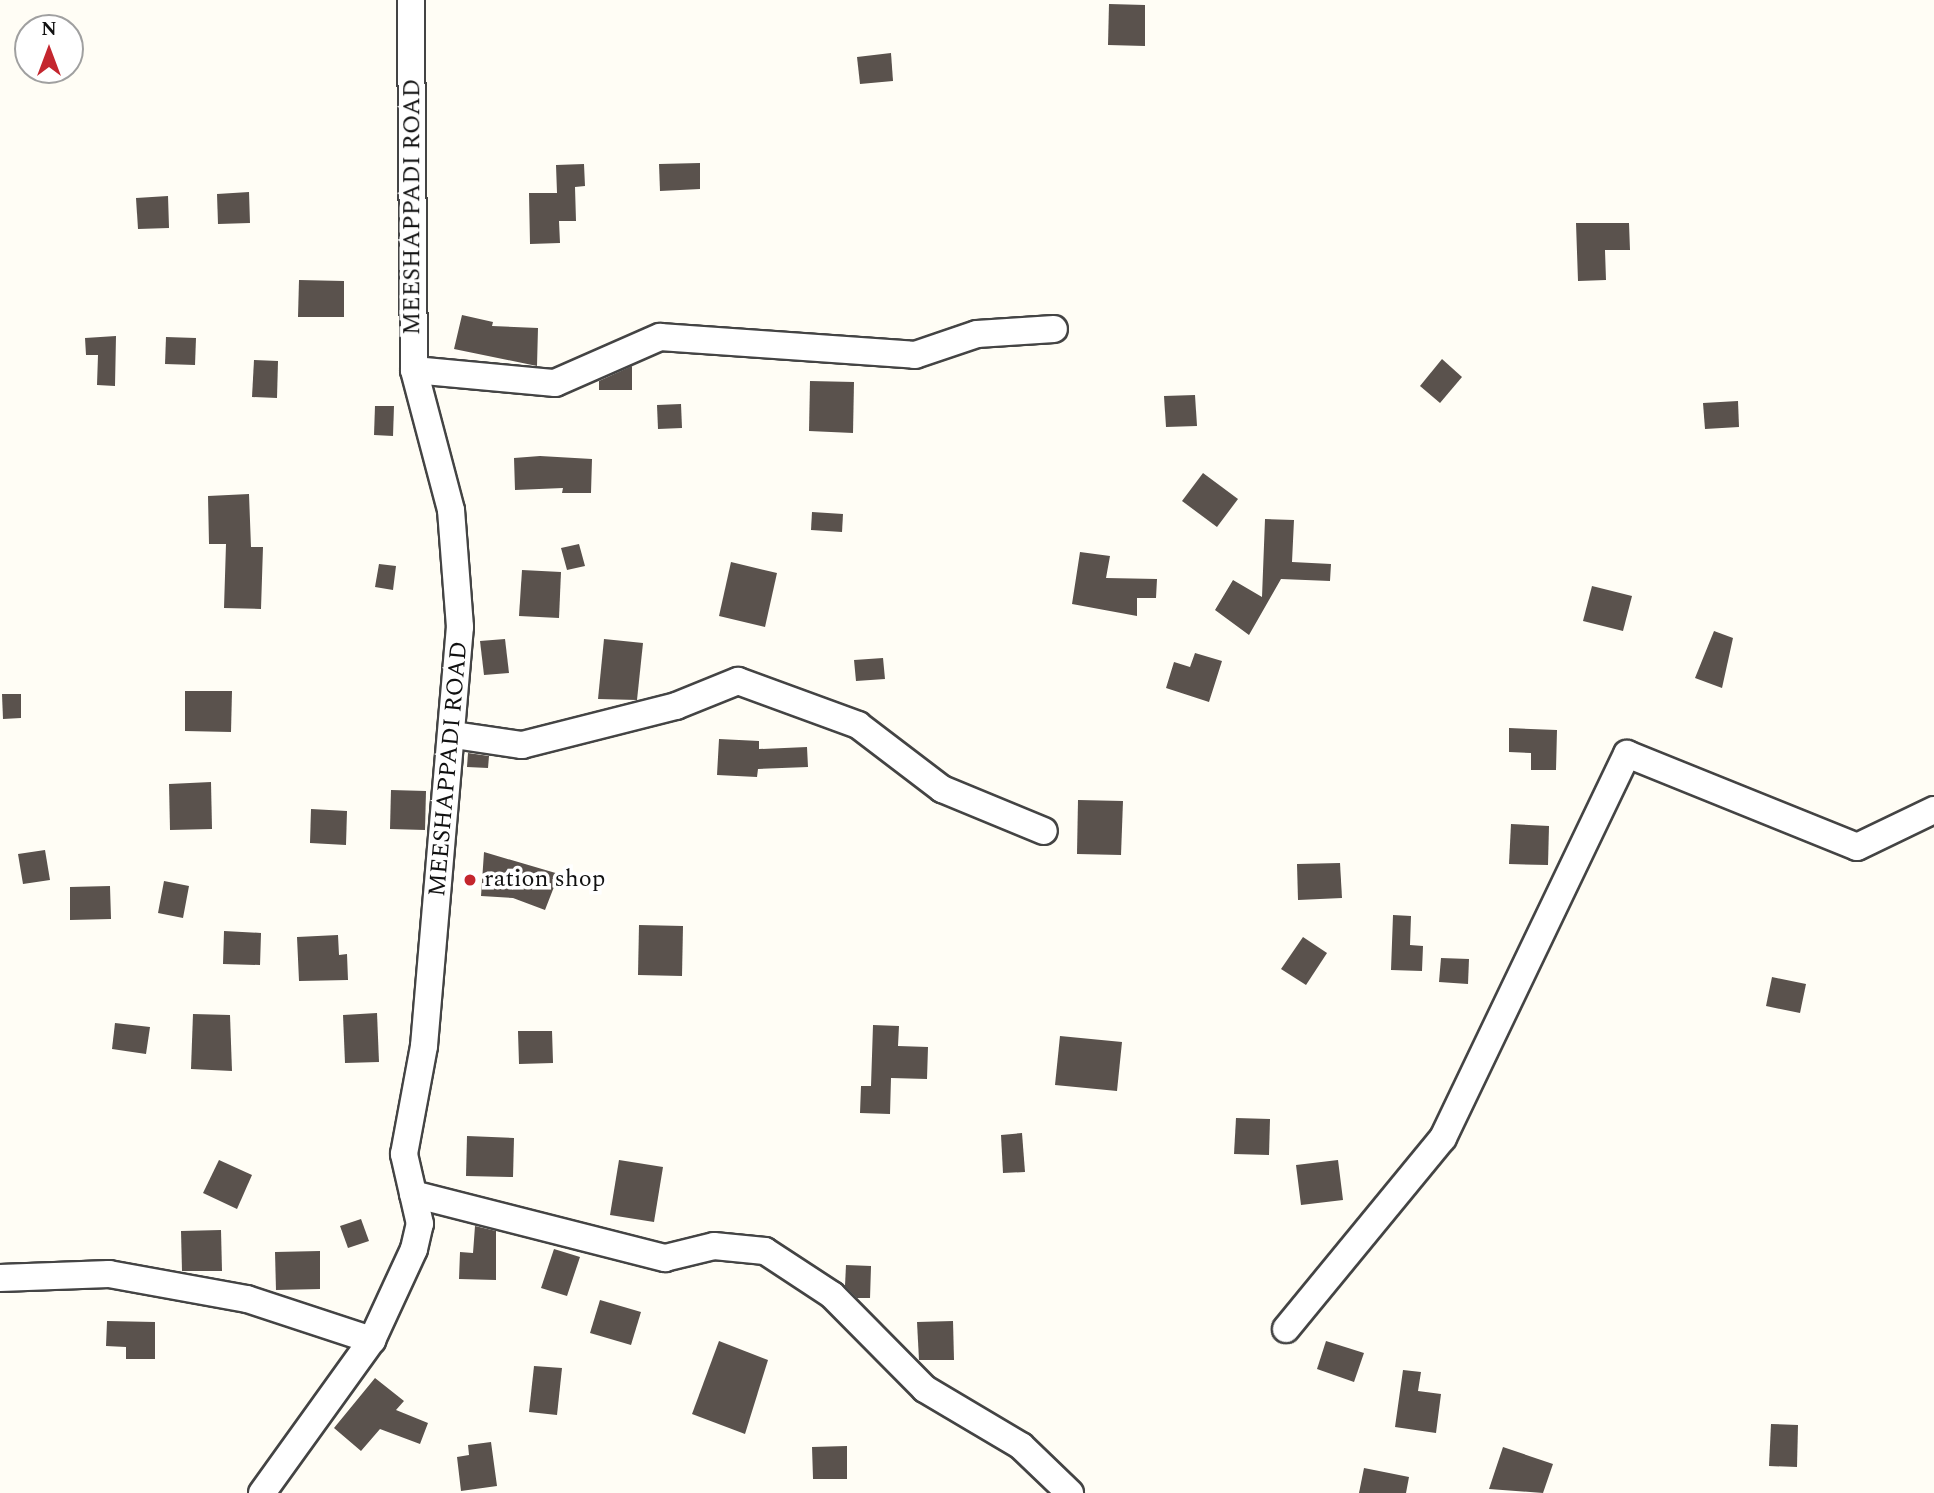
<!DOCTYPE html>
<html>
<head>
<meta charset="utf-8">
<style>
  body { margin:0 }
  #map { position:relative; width:1934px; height:1493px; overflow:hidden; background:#fffdf5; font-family:Spectral,serif }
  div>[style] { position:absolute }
  .building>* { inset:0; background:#5a524d }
  .roads { filter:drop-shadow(2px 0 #444) drop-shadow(-2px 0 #444) drop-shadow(0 2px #444) drop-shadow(0 -2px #444) }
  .minor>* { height:26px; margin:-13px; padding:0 13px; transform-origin:13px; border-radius:13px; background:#fff }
  .dots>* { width:19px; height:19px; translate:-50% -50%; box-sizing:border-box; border:4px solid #fff; border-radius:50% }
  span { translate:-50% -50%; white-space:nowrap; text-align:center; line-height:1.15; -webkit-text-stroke:7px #fff; paint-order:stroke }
  .street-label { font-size:24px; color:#111 }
  .poi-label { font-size:24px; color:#111 }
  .left { translate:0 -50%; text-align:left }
  .north { position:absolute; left:14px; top:14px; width:70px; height:70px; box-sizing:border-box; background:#fff; border:2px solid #a0a0a0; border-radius:50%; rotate:0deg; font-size:19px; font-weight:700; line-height:28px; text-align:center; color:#111 }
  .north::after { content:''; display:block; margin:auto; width:24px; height:32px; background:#c4262e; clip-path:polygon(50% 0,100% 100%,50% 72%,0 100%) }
</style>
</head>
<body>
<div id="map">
  <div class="building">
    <i style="clip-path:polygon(1109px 4px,1145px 5px,1145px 46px,1108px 45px)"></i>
    <i style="clip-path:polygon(891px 53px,893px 81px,860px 84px,857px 57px)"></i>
    <i style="clip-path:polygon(700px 163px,700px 189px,660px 191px,659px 164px)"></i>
    <i style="clip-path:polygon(584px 164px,585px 186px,575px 187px,576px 221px,559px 221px,560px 243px,530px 244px,529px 193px,557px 193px,556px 165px)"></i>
    <i style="clip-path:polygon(249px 192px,250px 223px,218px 224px,217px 194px)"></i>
    <i style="clip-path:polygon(168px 196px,169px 228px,138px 229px,136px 198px)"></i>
    <i style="clip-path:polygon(1576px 223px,1629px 223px,1630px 250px,1605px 250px,1606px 280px,1578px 281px)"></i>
    <i style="clip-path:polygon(299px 280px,344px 281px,344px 317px,298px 317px)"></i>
    <i style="clip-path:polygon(462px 315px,493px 322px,492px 326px,538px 328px,537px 366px,454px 349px)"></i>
    <i style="clip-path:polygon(116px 336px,115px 386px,97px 385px,98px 355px,86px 355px,85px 338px)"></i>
    <i style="clip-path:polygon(166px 337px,196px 338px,195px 365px,165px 364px)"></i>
    <i style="clip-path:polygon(1442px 359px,1462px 377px,1440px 403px,1420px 386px)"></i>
    <i style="clip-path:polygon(254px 360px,278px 361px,277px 398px,252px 397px)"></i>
    <i style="clip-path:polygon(632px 366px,632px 390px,599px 390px,599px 381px)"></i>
    <i style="clip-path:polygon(810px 381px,854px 382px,853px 433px,809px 431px)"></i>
    <i style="clip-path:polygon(1195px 395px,1197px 426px,1166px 427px,1164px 396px)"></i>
    <i style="clip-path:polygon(1738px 401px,1739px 427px,1705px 429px,1703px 403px)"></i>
    <i style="clip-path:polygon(681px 404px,682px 428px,658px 429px,657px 405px)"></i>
    <i style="clip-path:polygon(375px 406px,394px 406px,393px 436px,374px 435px)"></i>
    <i style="clip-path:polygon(540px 456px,592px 459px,591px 493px,562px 493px,563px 488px,515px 490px,514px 458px)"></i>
    <i style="clip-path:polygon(1203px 473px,1238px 499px,1217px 527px,1182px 501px)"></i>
    <i style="clip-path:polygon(249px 494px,251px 547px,263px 547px,261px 609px,224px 608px,226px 544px,209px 544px,208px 496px)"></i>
    <i style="clip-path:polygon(812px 512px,843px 514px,842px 532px,811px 530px)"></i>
    <i style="clip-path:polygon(1265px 519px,1294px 520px,1292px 562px,1331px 564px,1330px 581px,1281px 579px,1249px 635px,1215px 610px,1233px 580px,1262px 597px)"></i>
    <i style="clip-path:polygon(579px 544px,585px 566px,567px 570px,561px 548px)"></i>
    <i style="clip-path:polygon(1080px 552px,1110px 556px,1106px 578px,1157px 579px,1156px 598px,1137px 598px,1137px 616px,1072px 604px)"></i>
    <i style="clip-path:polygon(731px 562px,777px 573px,765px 627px,719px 616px)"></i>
    <i style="clip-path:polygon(379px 564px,396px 566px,393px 590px,375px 587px)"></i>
    <i style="clip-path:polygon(522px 570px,561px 572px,559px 618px,519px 616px)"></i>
    <i style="clip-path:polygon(1592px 586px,1632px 596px,1623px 631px,1583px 621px)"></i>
    <i style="clip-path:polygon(1714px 631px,1733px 638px,1722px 688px,1695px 678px)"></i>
    <i style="clip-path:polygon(505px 639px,509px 673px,484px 675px,480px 641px)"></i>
    <i style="clip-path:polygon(604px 639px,643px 643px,637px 700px,598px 699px)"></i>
    <i style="clip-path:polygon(1195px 653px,1222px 661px,1209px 702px,1166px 688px,1174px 662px,1190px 667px)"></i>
    <i style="clip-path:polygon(883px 658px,885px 679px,856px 681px,854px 660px)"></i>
    <i style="clip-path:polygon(185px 691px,232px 691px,231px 732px,185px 731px)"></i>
    <i style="clip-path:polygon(2px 694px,21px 694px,21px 718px,3px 719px)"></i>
    <i style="clip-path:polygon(1509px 728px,1557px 730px,1556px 770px,1531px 770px,1531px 753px,1509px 752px)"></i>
    <i style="clip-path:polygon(719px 739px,759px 741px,759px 749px,807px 747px,808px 767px,758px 769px,757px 777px,717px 775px)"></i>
    <i style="clip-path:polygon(468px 753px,489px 756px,488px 768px,467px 767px)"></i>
    <i style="clip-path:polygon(211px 782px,212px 829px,170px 830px,169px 784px)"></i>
    <i style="clip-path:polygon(391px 790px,426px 791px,425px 830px,390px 829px)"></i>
    <i style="clip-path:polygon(1078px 800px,1123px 801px,1121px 855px,1077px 854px)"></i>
    <i style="clip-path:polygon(311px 809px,347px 811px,346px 845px,310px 843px)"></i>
    <i style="clip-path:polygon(1511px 824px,1549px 826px,1548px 865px,1509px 864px)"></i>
    <i style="clip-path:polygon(45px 850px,50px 880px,23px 884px,18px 854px)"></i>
    <i style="clip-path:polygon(484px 852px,559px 874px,545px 910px,513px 898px,481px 896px)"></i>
    <i style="clip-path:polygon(1340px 863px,1342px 898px,1298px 900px,1297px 864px)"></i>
    <i style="clip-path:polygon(164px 881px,189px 886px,183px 918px,158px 913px)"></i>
    <i style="clip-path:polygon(110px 886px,111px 919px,70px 920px,70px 887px)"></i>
    <i style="clip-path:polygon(1393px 915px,1411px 916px,1410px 945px,1423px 946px,1422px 971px,1391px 970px)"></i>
    <i style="clip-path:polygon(639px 925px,683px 926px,682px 976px,638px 975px)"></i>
    <i style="clip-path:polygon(224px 931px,261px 933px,260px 965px,223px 964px)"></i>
    <i style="clip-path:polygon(338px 935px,339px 955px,347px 954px,348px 980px,299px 981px,297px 937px)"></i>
    <i style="clip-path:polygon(1303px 937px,1327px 953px,1306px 985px,1281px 969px)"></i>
    <i style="clip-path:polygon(1441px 958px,1469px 959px,1468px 984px,1439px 982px)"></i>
    <i style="clip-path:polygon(1772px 977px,1806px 984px,1800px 1013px,1766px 1006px)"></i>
    <i style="clip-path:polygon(377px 1013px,379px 1062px,345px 1063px,343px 1015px)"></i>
    <i style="clip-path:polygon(193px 1014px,230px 1015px,232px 1071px,191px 1069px)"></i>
    <i style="clip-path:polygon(115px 1023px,150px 1027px,146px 1054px,112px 1049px)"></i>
    <i style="clip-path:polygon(873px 1025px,899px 1026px,898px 1046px,928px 1047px,927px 1079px,891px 1078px,890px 1114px,860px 1113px,861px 1086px,871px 1086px)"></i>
    <i style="clip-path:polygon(518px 1031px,552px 1031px,553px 1063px,519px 1064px)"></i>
    <i style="clip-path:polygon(1060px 1036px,1122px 1042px,1117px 1091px,1055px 1085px)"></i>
    <i style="clip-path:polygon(1236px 1118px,1270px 1119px,1269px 1155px,1234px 1154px)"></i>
    <i style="clip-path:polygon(1022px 1133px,1025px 1172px,1003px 1173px,1001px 1135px)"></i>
    <i style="clip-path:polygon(467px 1136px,514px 1138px,513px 1177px,466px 1176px)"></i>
    <i style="clip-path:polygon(219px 1160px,252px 1175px,237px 1209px,203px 1193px)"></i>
    <i style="clip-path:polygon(619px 1160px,663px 1167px,654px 1222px,610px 1215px)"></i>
    <i style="clip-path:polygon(1338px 1160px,1343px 1200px,1301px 1205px,1296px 1165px)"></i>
    <i style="clip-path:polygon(361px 1219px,369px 1241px,348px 1248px,340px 1226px)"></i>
    <i style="clip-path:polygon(475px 1226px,496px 1231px,496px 1280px,459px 1279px,460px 1252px,473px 1253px)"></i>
    <i style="clip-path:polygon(221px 1230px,222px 1271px,182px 1271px,181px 1231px)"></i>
    <i style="clip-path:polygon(554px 1249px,580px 1257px,567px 1296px,541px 1288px)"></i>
    <i style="clip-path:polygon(320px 1251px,320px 1289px,276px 1290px,275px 1252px)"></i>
    <i style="clip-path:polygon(846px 1265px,871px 1266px,870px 1298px,857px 1298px,845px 1286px)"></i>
    <i style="clip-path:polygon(600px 1300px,641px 1312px,631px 1345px,590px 1333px)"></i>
    <i style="clip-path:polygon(107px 1321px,155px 1322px,155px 1359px,126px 1359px,126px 1347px,106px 1346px)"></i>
    <i style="clip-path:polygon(953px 1321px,954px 1360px,919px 1360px,917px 1322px)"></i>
    <i style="clip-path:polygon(719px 1341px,768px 1360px,745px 1434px,692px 1414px)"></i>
    <i style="clip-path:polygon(1326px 1341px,1364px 1353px,1354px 1382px,1317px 1369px)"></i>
    <i style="clip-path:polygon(534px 1366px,562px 1368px,557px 1415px,529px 1412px)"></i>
    <i style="clip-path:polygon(1403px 1370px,1421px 1372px,1418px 1391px,1441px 1394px,1436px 1433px,1395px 1427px)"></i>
    <i style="clip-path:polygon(375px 1378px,404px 1401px,396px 1410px,428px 1423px,420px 1444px,380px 1429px,361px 1451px,334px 1428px)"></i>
    <i style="clip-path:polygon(1771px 1424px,1798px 1425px,1797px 1467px,1769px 1466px)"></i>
    <i style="clip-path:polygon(491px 1442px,497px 1486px,461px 1491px,457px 1457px,469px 1455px,468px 1445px)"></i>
    <i style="clip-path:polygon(847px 1446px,847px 1479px,813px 1479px,812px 1447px)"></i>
    <i style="clip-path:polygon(1503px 1447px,1553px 1464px,1543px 1493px,1489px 1489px)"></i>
    <i style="clip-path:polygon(1364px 1468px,1409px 1477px,1406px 1493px,1359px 1493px)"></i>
  </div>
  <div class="roads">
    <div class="minor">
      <i style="left:414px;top:370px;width:142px;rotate:5.3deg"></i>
      <i style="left:555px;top:383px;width:115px;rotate:-23.7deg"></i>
      <i style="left:660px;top:337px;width:256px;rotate:4deg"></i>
      <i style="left:915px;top:355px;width:65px;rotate:-18.7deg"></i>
      <i style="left:977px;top:334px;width:77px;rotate:-3.7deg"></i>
      <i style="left:454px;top:735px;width:69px;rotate:8.4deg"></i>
      <i style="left:522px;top:745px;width:159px;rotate:-14.2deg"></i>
      <i style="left:676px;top:706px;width:67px;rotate:-22deg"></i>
      <i style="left:738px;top:681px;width:128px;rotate:20.1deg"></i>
      <i style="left:858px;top:725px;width:106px;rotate:37.3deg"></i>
      <i style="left:942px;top:789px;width:110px;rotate:22.4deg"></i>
      <i style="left:413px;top:1194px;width:260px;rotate:14.3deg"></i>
      <i style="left:665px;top:1258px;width:50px;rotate:-13.8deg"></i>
      <i style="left:714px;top:1246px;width:51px;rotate:5.6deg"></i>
      <i style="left:765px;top:1251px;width:80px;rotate:33.3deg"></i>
      <i style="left:832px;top:1295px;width:132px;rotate:45.3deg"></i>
      <i style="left:925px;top:1389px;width:112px;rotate:30.7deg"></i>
      <i style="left:1021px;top:1446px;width:68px;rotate:43.8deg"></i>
      <i style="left:0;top:1278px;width:109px;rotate:-2.1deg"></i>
      <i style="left:109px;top:1274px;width:140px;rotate:10.3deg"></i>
      <i style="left:247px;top:1299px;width:132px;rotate:18.2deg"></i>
      <i style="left:1286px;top:1329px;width:247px;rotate:-50.6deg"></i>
      <i style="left:1443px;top:1138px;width:426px;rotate:-64.4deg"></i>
      <i style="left:1627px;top:754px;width:248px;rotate:22deg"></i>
      <i style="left:1857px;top:847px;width:85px;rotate:-25.7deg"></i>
      <i style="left:262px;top:1493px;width:188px;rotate:-54.3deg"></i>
      <i style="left:372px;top:1340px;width:100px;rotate:-65.2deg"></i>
      <i style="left:414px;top:1249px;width:26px;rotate:-77deg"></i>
      <i style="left:420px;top:1224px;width:72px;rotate:-102.9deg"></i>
      <i style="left:404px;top:1154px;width:110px;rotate:-79.5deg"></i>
      <i style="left:424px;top:1046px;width:421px;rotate:-85.1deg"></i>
      <i style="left:460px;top:627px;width:117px;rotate:-94.4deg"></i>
      <i style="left:451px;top:510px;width:145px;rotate:-104.8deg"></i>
      <i style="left:414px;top:370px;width:370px;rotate:-90.5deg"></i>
    </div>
  </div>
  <div class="dots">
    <i style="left:470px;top:880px;background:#c4262e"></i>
  </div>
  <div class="street-label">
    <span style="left:413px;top:207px;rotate:-90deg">MEESHAPPADI ROAD</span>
    <span style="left:449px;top:769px;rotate:-85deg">MEESHAPPADI ROAD</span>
  </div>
  <div class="poi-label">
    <span class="left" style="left:484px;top:880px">ration shop</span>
  </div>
  <div class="north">N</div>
</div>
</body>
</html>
